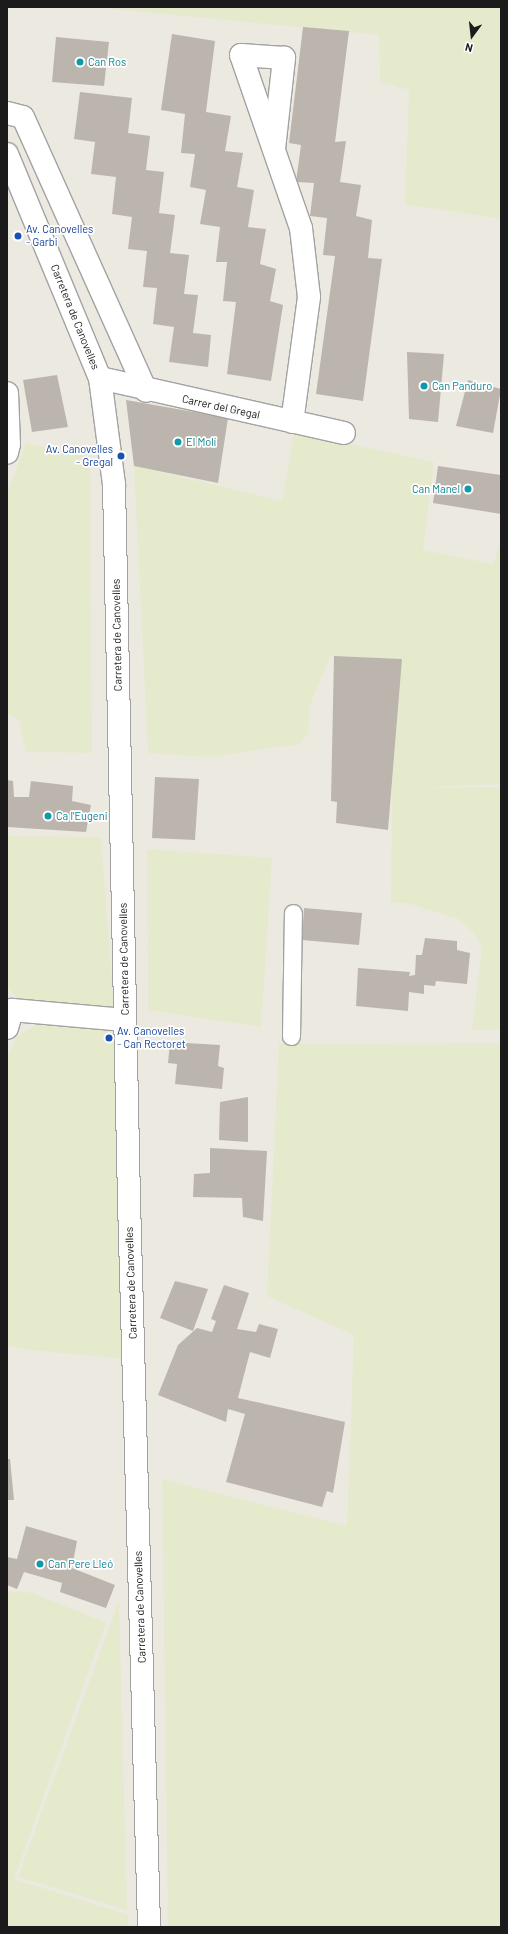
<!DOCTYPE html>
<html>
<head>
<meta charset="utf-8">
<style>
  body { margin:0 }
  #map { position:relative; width:508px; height:1934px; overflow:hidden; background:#ece9e1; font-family:Barlow,sans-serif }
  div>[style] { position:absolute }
  .farmland>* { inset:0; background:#e6eacc }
  .building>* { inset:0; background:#bcb5ae }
  .roads { filter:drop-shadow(1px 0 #a2a2a2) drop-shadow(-1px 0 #a2a2a2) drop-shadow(0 1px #a2a2a2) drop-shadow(0 -1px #a2a2a2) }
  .service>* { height:17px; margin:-8.5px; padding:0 8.5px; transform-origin:8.5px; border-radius:8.5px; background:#fff }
  .minor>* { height:22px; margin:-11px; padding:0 11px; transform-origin:11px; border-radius:11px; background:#fff }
  .tertiary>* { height:22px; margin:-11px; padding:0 11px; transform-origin:11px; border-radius:11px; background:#fff }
  .dots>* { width:11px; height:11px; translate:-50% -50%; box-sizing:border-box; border:2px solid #fff; border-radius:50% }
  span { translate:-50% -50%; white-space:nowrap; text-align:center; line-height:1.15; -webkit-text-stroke:3.5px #fff; paint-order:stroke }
  .culture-label { font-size:11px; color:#0d838f }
  .left { translate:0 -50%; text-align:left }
  .right { translate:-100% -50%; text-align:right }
  .transit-label { font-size:11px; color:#164399 }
  .street-label { font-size:11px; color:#1b1b1b }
  .frame { position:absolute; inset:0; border:8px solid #1b1b1b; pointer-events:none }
  .north { position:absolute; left:452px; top:16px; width:40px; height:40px; -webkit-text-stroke:3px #fff; paint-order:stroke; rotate:195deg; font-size:11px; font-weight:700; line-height:16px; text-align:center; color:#1b1b1b }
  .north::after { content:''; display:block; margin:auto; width:14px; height:18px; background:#1b1b1b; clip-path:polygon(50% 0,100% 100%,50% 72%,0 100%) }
</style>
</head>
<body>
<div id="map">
  <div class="farmland">
    <i style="clip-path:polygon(94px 7px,501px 7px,501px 219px,405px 204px,409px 90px,380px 82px,379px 35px)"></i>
    <i style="clip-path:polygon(294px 432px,434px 462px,423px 550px,493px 564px,501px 540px,501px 784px,414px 788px,501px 787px,501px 1030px,472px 1030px,482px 948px,475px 935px,459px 919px,407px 903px,391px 903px,392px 789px,401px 659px,330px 656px,310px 705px,308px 733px,300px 744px,209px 757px,148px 753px,134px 466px,282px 501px)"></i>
    <i style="clip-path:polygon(26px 443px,90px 457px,92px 753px,26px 752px,19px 720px,7px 713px,7px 494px)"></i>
    <i style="clip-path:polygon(7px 836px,101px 837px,114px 1009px,27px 1002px,16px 997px,9px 989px,7px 980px)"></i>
    <i style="clip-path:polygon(147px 849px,272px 858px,261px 1027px,148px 1010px)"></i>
    <i style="clip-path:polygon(40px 1023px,115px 1030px,125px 1359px,31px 1350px,7px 1345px,7px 1056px,17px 1036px)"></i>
    <i style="clip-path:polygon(501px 1043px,501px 1927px,168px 1927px,162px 1479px,347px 1526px,354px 1335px,267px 1296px,279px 1044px)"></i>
    <i style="clip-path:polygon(7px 1591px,33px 1593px,106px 1623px,14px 1879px,128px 1915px,128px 1927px,7px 1927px)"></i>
    <i style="clip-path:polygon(119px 1601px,127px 1910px,18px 1877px)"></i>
  </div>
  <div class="building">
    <i style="clip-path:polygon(303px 27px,349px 31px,335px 142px,346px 141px,340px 182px,361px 185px,356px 216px,372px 220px,368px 258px,382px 259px,363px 401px,316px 394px,335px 256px,323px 255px,327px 218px,310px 216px,314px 183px,296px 182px,301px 145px,289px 143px)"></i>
    <i style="clip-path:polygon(172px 34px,215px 41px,206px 112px,231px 116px,225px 151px,243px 153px,237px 187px,254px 190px,248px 227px,266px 229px,260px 264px,276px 269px,270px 301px,283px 305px,271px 381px,227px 374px,236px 302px,223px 301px,227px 262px,216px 262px,220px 227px,200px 224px,206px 190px,190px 187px,195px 154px,181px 153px,185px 114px,161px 110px)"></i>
    <i style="clip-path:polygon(56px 37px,109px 42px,104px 86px,52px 82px)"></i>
    <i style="clip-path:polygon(80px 92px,132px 98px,128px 133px,150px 136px,146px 170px,164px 172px,159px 213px,175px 215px,170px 253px,189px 255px,184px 294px,198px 295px,193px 333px,211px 335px,208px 367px,169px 362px,174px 327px,153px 324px,157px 288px,143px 287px,147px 251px,128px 249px,132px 217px,112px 214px,116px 177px,91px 174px,95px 142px,74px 139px)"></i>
    <i style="clip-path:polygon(407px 352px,444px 354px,438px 422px,409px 419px)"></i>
    <i style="clip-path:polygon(57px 375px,68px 427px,32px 432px,23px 380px)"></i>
    <i style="clip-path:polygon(468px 380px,501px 389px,493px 433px,456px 426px)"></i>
    <i style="clip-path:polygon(126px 400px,228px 418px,218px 483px,134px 466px)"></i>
    <i style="clip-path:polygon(438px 466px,501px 475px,501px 514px,433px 503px)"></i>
    <i style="clip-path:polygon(334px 656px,402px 659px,388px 830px,336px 823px,337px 802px,331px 801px)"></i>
    <i style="clip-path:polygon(155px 777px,199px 779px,195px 840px,152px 838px)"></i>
    <i style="clip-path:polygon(7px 780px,13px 781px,14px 797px,29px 797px,31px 781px,73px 786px,72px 801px,91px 805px,86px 832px,7px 827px)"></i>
    <i style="clip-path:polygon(304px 908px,362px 913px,359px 945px,302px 940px)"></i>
    <i style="clip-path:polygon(425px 938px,457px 941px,457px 950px,470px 953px,467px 984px,436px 981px,435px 986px,424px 985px,424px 994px,409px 992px,408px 1011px,356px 1006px,358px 968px,410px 972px,409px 976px,415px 975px,416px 955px,422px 955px)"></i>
    <i style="clip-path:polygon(170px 1042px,220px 1045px,218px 1066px,224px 1068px,222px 1089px,175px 1084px,177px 1064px,168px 1063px)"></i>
    <i style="clip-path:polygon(248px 1097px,248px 1142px,219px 1140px,220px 1102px)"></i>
    <i style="clip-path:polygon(210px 1148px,267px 1151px,263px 1221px,243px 1217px,242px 1198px,193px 1197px,194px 1174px,210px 1173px)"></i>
    <i style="clip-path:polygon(175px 1281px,208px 1289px,193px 1331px,160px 1318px)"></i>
    <i style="clip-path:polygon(224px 1285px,249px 1293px,237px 1329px,256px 1332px,259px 1324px,278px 1329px,270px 1358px,250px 1352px,238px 1398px,345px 1422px,333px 1493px,327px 1491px,322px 1507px,226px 1482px,245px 1414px,228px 1409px,226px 1422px,158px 1395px,178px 1345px,197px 1328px,212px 1332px,216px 1321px,211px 1319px)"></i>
    <i style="clip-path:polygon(7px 1459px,10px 1459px,14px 1500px,7px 1500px)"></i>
    <i style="clip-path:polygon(26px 1526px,77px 1541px,72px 1568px,115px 1585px,106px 1608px,60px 1592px,62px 1583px,24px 1572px,17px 1589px,7px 1585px,7px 1557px,17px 1559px)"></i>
  </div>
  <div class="roads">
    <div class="service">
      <i style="left:291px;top:1036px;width:123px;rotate:-89.1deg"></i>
    </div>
    <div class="minor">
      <i style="left:7px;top:113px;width:16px;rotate:14deg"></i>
      <i style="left:23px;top:117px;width:300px;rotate:65.8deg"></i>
      <i style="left:274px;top:149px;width:92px;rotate:-83.7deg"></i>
      <i style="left:284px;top:58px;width:43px;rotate:-176deg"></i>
      <i style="left:241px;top:55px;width:183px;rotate:70.9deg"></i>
      <i style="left:301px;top:228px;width:69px;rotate:83.4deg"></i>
      <i style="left:309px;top:297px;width:126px;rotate:97.7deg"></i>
      <i style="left:100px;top:378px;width:250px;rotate:12.7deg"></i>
      <i style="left:7px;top:393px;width:51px;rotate:87.8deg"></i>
      <i style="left:9px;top:444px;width:9px;rotate:103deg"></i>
      <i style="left:7px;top:1028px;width:19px;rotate:-74deg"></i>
      <i style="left:12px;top:1010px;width:113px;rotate:5.1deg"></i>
    </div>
    <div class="tertiary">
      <i style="left:7px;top:154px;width:243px;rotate:67.5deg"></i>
      <i style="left:100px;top:378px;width:107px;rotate:82.5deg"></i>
      <i style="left:114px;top:484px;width:717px;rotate:88.8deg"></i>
      <i style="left:129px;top:1201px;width:726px;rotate:88.42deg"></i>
    </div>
  </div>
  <div class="dots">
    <i style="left:80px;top:62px;background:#0f9aa8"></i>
    <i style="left:18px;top:236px;background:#1a4fb4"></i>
    <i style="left:424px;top:386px;background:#0f9aa8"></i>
    <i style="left:178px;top:442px;background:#0f9aa8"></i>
    <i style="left:121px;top:456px;background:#1a4fb4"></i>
    <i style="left:468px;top:489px;background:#0f9aa8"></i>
    <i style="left:48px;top:816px;background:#0f9aa8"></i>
    <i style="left:109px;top:1038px;background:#1a4fb4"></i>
    <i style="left:40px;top:1564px;background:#0f9aa8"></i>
  </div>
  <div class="culture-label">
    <span class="left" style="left:88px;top:62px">Can Ros</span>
    <span class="left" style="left:432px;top:386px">Can Panduro</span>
    <span class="left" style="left:186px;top:442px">El Molí</span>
    <span class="right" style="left:460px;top:489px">Can Manel</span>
    <span class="left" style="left:56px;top:816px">Ca l'Eugeni</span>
    <span class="left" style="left:48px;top:1564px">Can Pere Lleó</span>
  </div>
  <div class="transit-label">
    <span class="left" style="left:26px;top:236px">Av. Canovelles<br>- Garbi</span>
    <span class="right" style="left:113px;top:456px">Av. Canovelles<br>- Gregal</span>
    <span class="left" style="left:117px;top:1038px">Av. Canovelles<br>- Can Rectoret</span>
  </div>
  <div class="street-label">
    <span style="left:75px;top:317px;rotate:68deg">Carretera de Canovelles</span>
    <span style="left:221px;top:407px;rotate:12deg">Carrer del Gregal</span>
    <span style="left:117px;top:635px;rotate:-91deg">Carretera de Canovelles</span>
    <span style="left:124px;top:959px;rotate:-91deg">Carretera de Canovelles</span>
    <span style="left:131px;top:1283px;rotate:-92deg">Carretera de Canovelles</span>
    <span style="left:140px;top:1607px;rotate:-92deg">Carretera de Canovelles</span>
  </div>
  <div class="frame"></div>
  <div class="north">N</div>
</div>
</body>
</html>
